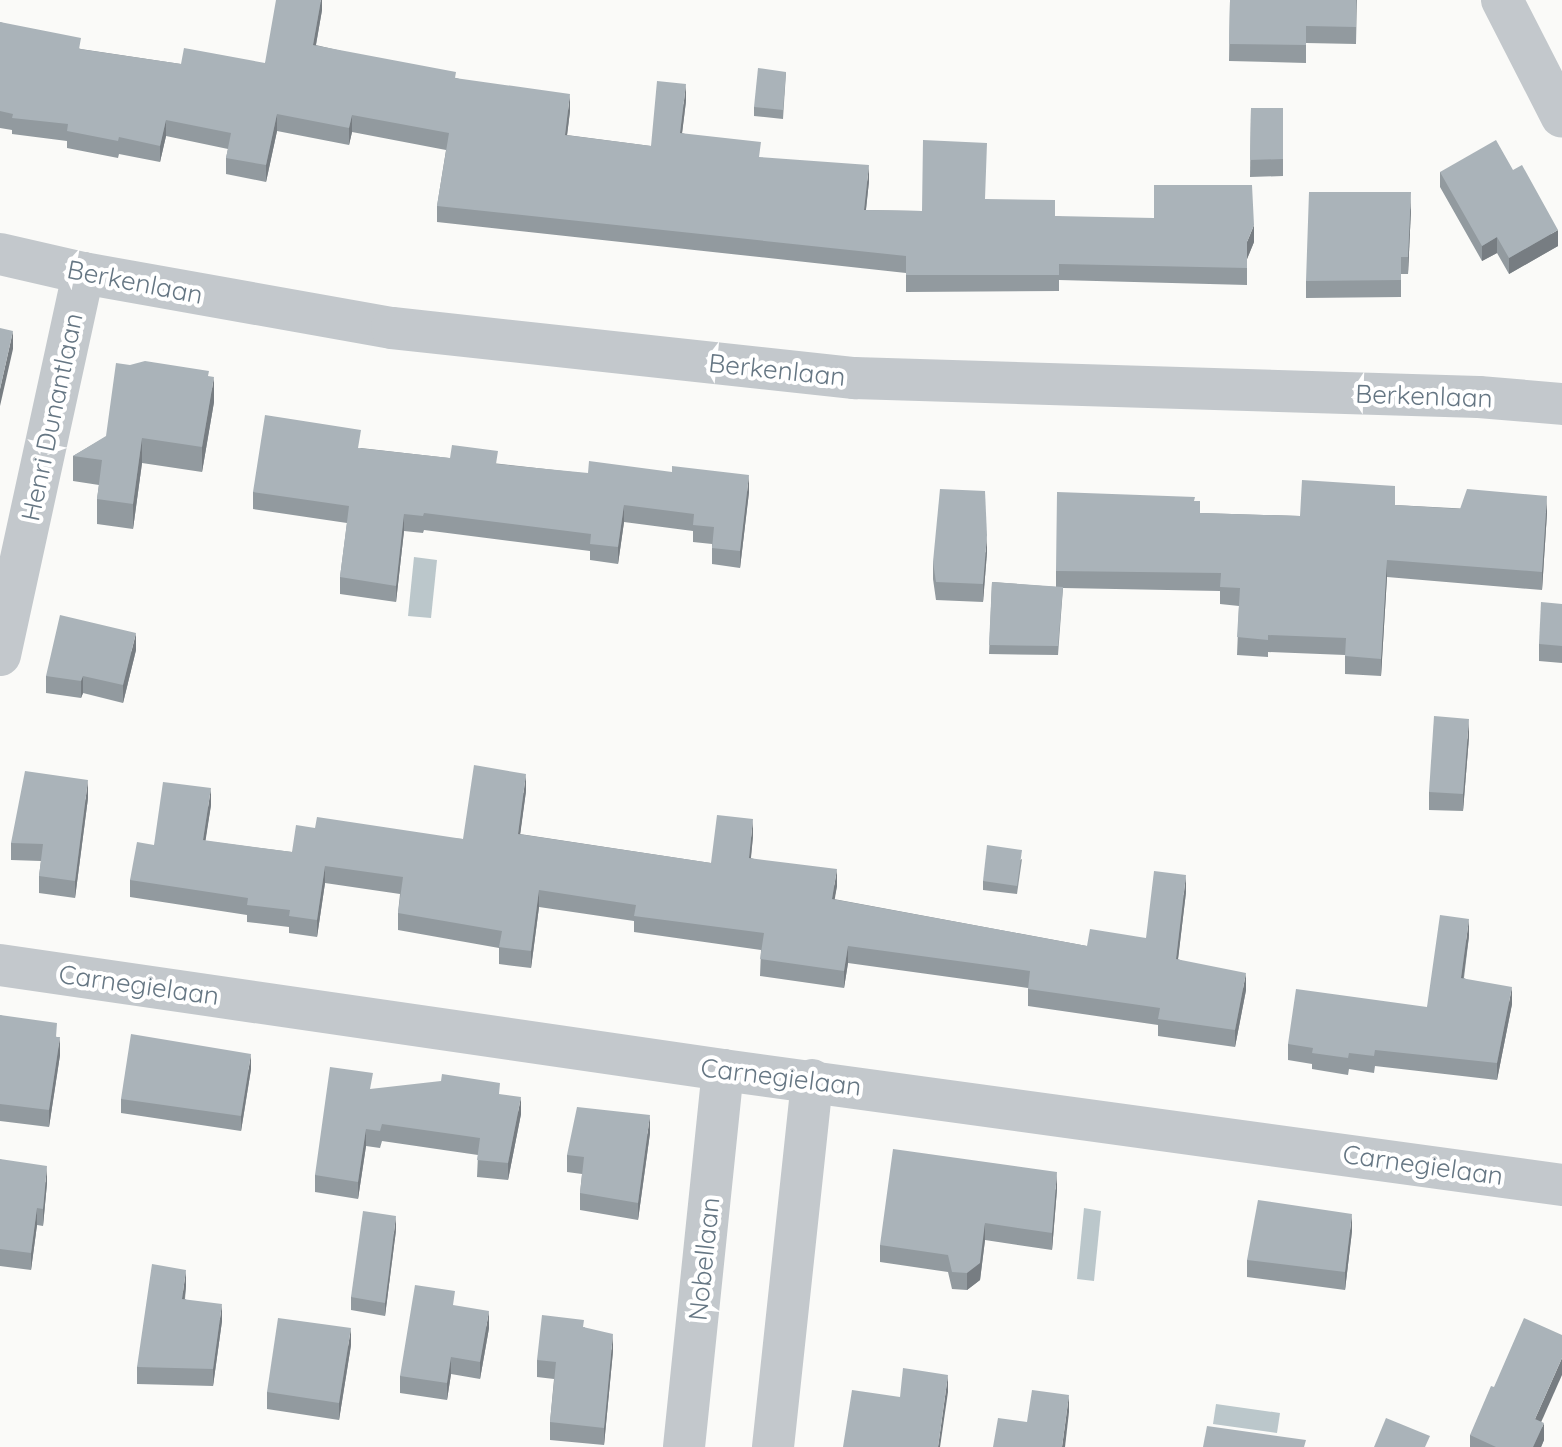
<!DOCTYPE html>
<html>
<head>
<meta charset="utf-8">
<style>
  body { margin:0 }
  #map { position:relative; width:1562px; height:1447px; overflow:hidden; background:#fafaf8; font-family:Quicksand,sans-serif }
  div>[style] { position:absolute }
  .water>* { inset:0; background:#bbc7cb }
  .minor>* { height:42px; margin:-21px; padding:0 21px; transform-origin:21px; border-radius:21px; background:#c3c8cc }
  .wall>* { inset:0; background:#929a9f }
  .shaded-wall>* { inset:0; background:#777d82 }
  .building>* { inset:0; background:#aab3b9 }
  span { translate:-50% -50%; white-space:nowrap; text-align:center; line-height:1.15; -webkit-text-stroke:8px #fff; paint-order:stroke }
  .street-label { font-size:26px; color:#657683 }
</style>
</head>
<body>
<div id="map">
  <div class="water">
    <i style="clip-path:polygon(414px 557px,437px 560px,431px 618px,408px 616px)"></i>
    <i style="clip-path:polygon(1084px 1208px,1101px 1211px,1094px 1281px,1077px 1279px)"></i>
    <i style="clip-path:polygon(1216px 1404px,1280px 1413px,1277px 1433px,1213px 1424px)"></i>
  </div>
  <div class="minor">
    <i style="left:1502px;top:0;width:131px;rotate:62.9deg"></i>
    <i style="left:0;top:254px;width:85px;rotate:12.9deg"></i>
    <i style="left:83px;top:273px;width:314px;rotate:10.1deg"></i>
    <i style="left:392px;top:328px;width:465px;rotate:6.2deg"></i>
    <i style="left:854px;top:378px;width:625px;rotate:1.74deg"></i>
    <i style="left:1479px;top:397px;width:83px;rotate:4.8deg"></i>
    <i style="left:0;top:655px;width:391px;rotate:-77.7deg"></i>
    <i style="left:0;top:965px;width:731px;rotate:8.26deg"></i>
    <i style="left:723px;top:1070px;width:847px;rotate:7.8deg"></i>
    <i style="left:684px;top:1447px;width:379px;rotate:-84.1deg"></i>
    <i style="left:773px;top:1447px;width:369px;rotate:-83.9deg"></i>
  </div>
  <div class="wall">
    <i style="clip-path:polygon(322px 0,322px 10px,316px 45px,456px 78px,570px 111px,567px 135px,651px 146px,686px 101px,682px 133px,761px 158px,869px 181px,866px 210px,922px 211px,986px 199px,1055px 216px,1254px 242px,1247px 259px,1247px 285px,1059px 280px,1059px 291px,906px 292px,906px 273px,437px 222px,437px 206px,446px 150px,352px 132px,349px 145px,277px 131px,266px 182px,226px 174px,226px 158px,228px 149px,166px 136px,160px 162px,119px 154px,118px 158px,67px 148px,67px 141px,12px 134px,12px 130px,0 128px,0 22px,81px 49px,181px 64px,265px 63px)"></i>
    <i style="clip-path:polygon(1230px 0,1357px 0,1356px 44px,1306px 43px,1306px 63px,1229px 61px)"></i>
    <i style="clip-path:polygon(786px 72px,783px 119px,754px 116px,754px 107px)"></i>
    <i style="clip-path:polygon(1251px 108px,1283px 108px,1283px 176px,1250px 177px)"></i>
    <i style="clip-path:polygon(1513px 170px,1558px 246px,1509px 274px,1497px 253px,1482px 261px,1440px 187px,1440px 172px)"></i>
    <i style="clip-path:polygon(1411px 209px,1408px 274px,1401px 274px,1401px 297px,1306px 298px,1306px 281px)"></i>
    <i style="clip-path:polygon(209px 377px,214px 402px,202px 472px,142px 463px,133px 529px,97px 524px,97px 499px,99px 485px,73px 481px,73px 456px)"></i>
    <i style="clip-path:polygon(361px 448px,749px 492px,740px 568px,712px 564px,712px 544px,693px 542px,693px 531px,624px 522px,618px 564px,590px 560px,590px 551px,424px 530px,423px 533px,404px 531px,396px 602px,340px 594px,340px 577px,347px 523px,253px 509px,253px 492px)"></i>
    <i style="clip-path:polygon(1195px 501px,1200px 513px,1300px 516px,1395px 505px,1547px 513px,1542px 590px,1387px 577px,1381px 676px,1345px 674px,1345px 655px,1268px 652px,1268px 657px,1237px 655px,1239px 606px,1220px 604px,1220px 591px,1063px 588px,1058px 655px,989px 654px,992px 582px,1056px 587px,1056px 571px)"></i>
    <i style="clip-path:polygon(987px 552px,983px 602px,936px 600px,933px 579px,933px 562px)"></i>
    <i style="clip-path:polygon(1562px 604px,1562px 663px,1539px 661px,1539px 644px)"></i>
    <i style="clip-path:polygon(136px 650px,123px 703px,83px 693px,81px 698px,46px 693px,46px 676px)"></i>
    <i style="clip-path:polygon(1469px 737px,1463px 811px,1429px 810px,1429px 792px)"></i>
    <i style="clip-path:polygon(526px 791px,520px 834px,711px 863px,753px 836px,751px 858px,837px 886px,834px 899px,1087px 946px,1146px 938px,1186px 892px,1178px 959px,1246px 990px,1235px 1047px,1158px 1036px,1158px 1025px,1028px 1006px,1028px 988px,848px 963px,844px 988px,760px 976px,761px 950px,634px 932px,634px 921px,539px 907px,531px 968px,499px 964px,499px 948px,398px 930px,398px 913px,400px 894px,325px 883px,317px 937px,289px 933px,289px 927px,247px 922px,247px 915px,130px 897px,130px 880px,154px 845px,211px 805px,205px 841px,292px 852px,315px 828px,463px 839px)"></i>
    <i style="clip-path:polygon(88px 798px,75px 898px,39px 893px,39px 876px,41px 861px,11px 860px,11px 843px)"></i>
    <i style="clip-path:polygon(1022px 859px,1017px 894px,983px 890px,983px 881px)"></i>
    <i style="clip-path:polygon(1469px 936px,1464px 978px,1512px 1004px,1497px 1080px,1375px 1066px,1374px 1073px,1349px 1069px,1348px 1075px,1312px 1069px,1312px 1064px,1288px 1060px,1288px 1044px,1427px 1007px)"></i>
    <i style="clip-path:polygon(0 1015px,57px 1037px,60px 1055px,49px 1127px,0 1121px)"></i>
    <i style="clip-path:polygon(251px 1069px,241px 1131px,121px 1113px,121px 1099px)"></i>
    <i style="clip-path:polygon(373px 1089px,500px 1095px,521px 1114px,508px 1180px,477px 1177px,478px 1155px,382px 1141px,380px 1148px,366px 1146px,358px 1199px,315px 1192px,315px 1175px)"></i>
    <i style="clip-path:polygon(650px 1133px,638px 1220px,580px 1210px,580px 1193px,582px 1174px,567px 1172px,567px 1155px)"></i>
    <i style="clip-path:polygon(0 1159px,47px 1183px,43px 1226px,37px 1225px,31px 1270px,0 1266px)"></i>
    <i style="clip-path:polygon(1057px 1189px,1052px 1250px,985px 1240px,980px 1280px,967px 1290px,952px 1289px,948px 1272px,880px 1262px,880px 1245px)"></i>
    <i style="clip-path:polygon(396px 1230px,385px 1316px,351px 1310px,351px 1297px)"></i>
    <i style="clip-path:polygon(1352px 1231px,1345px 1290px,1247px 1277px,1247px 1260px)"></i>
    <i style="clip-path:polygon(186px 1287px,185px 1299px,222px 1321px,213px 1386px,137px 1384px,137px 1367px)"></i>
    <i style="clip-path:polygon(455px 1306px,489px 1328px,480px 1379px,451px 1374px,447px 1400px,400px 1393px,400px 1376px)"></i>
    <i style="clip-path:polygon(584px 1327px,613px 1351px,604px 1445px,550px 1440px,550px 1422px,554px 1379px,537px 1377px,537px 1360px)"></i>
    <i style="clip-path:polygon(351px 1345px,339px 1420px,267px 1409px,267px 1392px)"></i>
    <i style="clip-path:polygon(1541px 1422px,1544px 1440px,1541px 1447px,1470px 1447px,1470px 1435px)"></i>
  </div>
  <div class="shaded-wall">
    <i style="clip-path:polygon(321px 0,322px 0,322px 10px,313px 61px,313px 45px)"></i>
    <i style="clip-path:polygon(686px 84px,686px 101px,680px 150px,680px 133px)"></i>
    <i style="clip-path:polygon(570px 94px,570px 111px,565px 152px,565px 135px)"></i>
    <i style="clip-path:polygon(277px 114px,277px 131px,266px 182px,266px 165px)"></i>
    <i style="clip-path:polygon(352px 115px,352px 132px,349px 145px,349px 128px)"></i>
    <i style="clip-path:polygon(166px 120px,166px 136px,160px 162px,160px 146px)"></i>
    <i style="clip-path:polygon(869px 165px,869px 181px,864px 227px,864px 210px)"></i>
    <i style="clip-path:polygon(1411px 192px,1411px 209px,1408px 274px,1408px 257px)"></i>
    <i style="clip-path:polygon(1254px 225px,1254px 242px,1247px 259px,1247px 242px)"></i>
    <i style="clip-path:polygon(1558px 230px,1558px 246px,1509px 274px,1509px 258px)"></i>
    <i style="clip-path:polygon(1497px 237px,1497px 253px,1482px 261px,1482px 246px)"></i>
    <i style="clip-path:polygon(13px 331px,13px 349px,0 406px,0 389px)"></i>
    <i style="clip-path:polygon(214px 377px,214px 402px,202px 472px,202px 447px)"></i>
    <i style="clip-path:polygon(142px 438px,142px 463px,133px 529px,133px 504px)"></i>
    <i style="clip-path:polygon(749px 475px,749px 492px,740px 568px,740px 551px)"></i>
    <i style="clip-path:polygon(1547px 496px,1547px 513px,1542px 590px,1542px 572px)"></i>
    <i style="clip-path:polygon(624px 505px,624px 522px,618px 564px,618px 547px)"></i>
    <i style="clip-path:polygon(404px 514px,404px 531px,396px 602px,396px 586px)"></i>
    <i style="clip-path:polygon(987px 535px,987px 552px,983px 602px,983px 584px)"></i>
    <i style="clip-path:polygon(1387px 560px,1387px 577px,1381px 676px,1381px 659px)"></i>
    <i style="clip-path:polygon(136px 633px,136px 650px,123px 703px,123px 685px)"></i>
    <i style="clip-path:polygon(83px 676px,83px 693px,81px 698px,81px 681px)"></i>
    <i style="clip-path:polygon(1469px 719px,1469px 737px,1463px 811px,1463px 794px)"></i>
    <i style="clip-path:polygon(526px 774px,526px 791px,518px 851px,518px 834px)"></i>
    <i style="clip-path:polygon(88px 780px,88px 798px,75px 898px,75px 881px)"></i>
    <i style="clip-path:polygon(211px 788px,211px 805px,203px 857px,203px 840px)"></i>
    <i style="clip-path:polygon(753px 819px,753px 836px,749px 875px,749px 858px)"></i>
    <i style="clip-path:polygon(325px 866px,325px 883px,317px 937px,317px 920px)"></i>
    <i style="clip-path:polygon(837px 869px,837px 886px,832px 915px,832px 899px)"></i>
    <i style="clip-path:polygon(1186px 875px,1186px 892px,1176px 976px,1176px 959px)"></i>
    <i style="clip-path:polygon(539px 890px,539px 907px,531px 968px,531px 951px)"></i>
    <i style="clip-path:polygon(1469px 919px,1469px 936px,1461px 994px,1461px 978px)"></i>
    <i style="clip-path:polygon(848px 946px,848px 963px,844px 988px,844px 971px)"></i>
    <i style="clip-path:polygon(1246px 973px,1246px 990px,1235px 1047px,1235px 1030px)"></i>
    <i style="clip-path:polygon(1512px 987px,1512px 1004px,1497px 1080px,1497px 1063px)"></i>
    <i style="clip-path:polygon(60px 1037px,60px 1055px,49px 1127px,49px 1110px)"></i>
    <i style="clip-path:polygon(251px 1054px,251px 1069px,241px 1131px,241px 1116px)"></i>
    <i style="clip-path:polygon(521px 1097px,521px 1114px,508px 1180px,508px 1163px)"></i>
    <i style="clip-path:polygon(650px 1115px,650px 1133px,638px 1220px,638px 1203px)"></i>
    <i style="clip-path:polygon(366px 1129px,366px 1146px,358px 1199px,358px 1182px)"></i>
    <i style="clip-path:polygon(47px 1166px,47px 1183px,43px 1226px,43px 1209px)"></i>
    <i style="clip-path:polygon(1057px 1172px,1057px 1189px,1052px 1250px,1052px 1233px)"></i>
    <i style="clip-path:polygon(37px 1208px,37px 1225px,31px 1270px,31px 1253px)"></i>
    <i style="clip-path:polygon(1352px 1214px,1352px 1231px,1345px 1290px,1345px 1272px)"></i>
    <i style="clip-path:polygon(396px 1216px,396px 1230px,385px 1316px,385px 1303px)"></i>
    <i style="clip-path:polygon(985px 1223px,985px 1240px,980px 1280px,967px 1290px,967px 1273px)"></i>
    <i style="clip-path:polygon(186px 1270px,186px 1287px,182px 1316px,182px 1299px)"></i>
    <i style="clip-path:polygon(222px 1304px,222px 1321px,213px 1386px,213px 1369px)"></i>
    <i style="clip-path:polygon(489px 1311px,489px 1328px,480px 1379px,480px 1362px)"></i>
    <i style="clip-path:polygon(351px 1328px,351px 1345px,339px 1420px,339px 1403px)"></i>
    <i style="clip-path:polygon(613px 1334px,613px 1351px,604px 1445px,604px 1428px)"></i>
    <i style="clip-path:polygon(451px 1357px,451px 1374px,447px 1400px,447px 1383px)"></i>
    <i style="clip-path:polygon(1562px 1358px,1562px 1375px,1535px 1436px,1535px 1419px)"></i>
    <i style="clip-path:polygon(948px 1375px,948px 1392px,940px 1447px,938px 1447px)"></i>
    <i style="clip-path:polygon(1069px 1395px,1069px 1412px,1065px 1447px,1062px 1447px)"></i>
    <i style="clip-path:polygon(1544px 1423px,1544px 1440px,1541px 1447px,1533px 1447px)"></i>
  </div>
  <div class="building">
    <i style="clip-path:polygon(276px 0,321px 0,313px 45px,456px 72px,455px 78px,570px 94px,565px 135px,651px 146px,657px 81px,686px 84px,680px 133px,761px 142px,759px 157px,869px 165px,864px 210px,922px 211px,923px 140px,987px 143px,985px 199px,1055px 200px,1055px 216px,1154px 218px,1154px 185px,1252px 185px,1254px 225px,1247px 242px,1247px 268px,1059px 264px,1059px 275px,906px 275px,906px 256px,437px 206px,449px 133px,352px 115px,349px 128px,277px 114px,266px 165px,226px 158px,231px 133px,166px 120px,160px 146px,119px 137px,118px 141px,67px 131px,68px 124px,12px 118px,13px 114px,0 111px,0 22px,81px 38px,79px 49px,181px 64px,184px 48px,265px 63px)"></i>
    <i style="clip-path:polygon(1230px 0,1356px 0,1356px 27px,1306px 26px,1306px 45px,1229px 44px)"></i>
    <i style="clip-path:polygon(758px 68px,786px 72px,783px 110px,754px 107px)"></i>
    <i style="clip-path:polygon(1251px 108px,1283px 108px,1283px 159px,1250px 160px)"></i>
    <i style="clip-path:polygon(1496px 140px,1513px 170px,1522px 165px,1558px 230px,1509px 258px,1497px 237px,1482px 246px,1440px 172px)"></i>
    <i style="clip-path:polygon(1309px 192px,1411px 192px,1408px 257px,1401px 257px,1401px 280px,1306px 281px)"></i>
    <i style="clip-path:polygon(0 328px,13px 331px,0 389px)"></i>
    <i style="clip-path:polygon(145px 361px,209px 371px,208px 376px,214px 377px,202px 447px,142px 438px,133px 504px,97px 499px,102px 460px,73px 456px,106px 436px,116px 363px,130px 365px)"></i>
    <i style="clip-path:polygon(265px 415px,361px 430px,358px 448px,450px 458px,452px 445px,498px 451px,496px 464px,588px 473px,589px 461px,672px 472px,672px 466px,749px 475px,740px 551px,712px 548px,714px 527px,693px 525px,694px 514px,624px 505px,618px 547px,590px 544px,591px 534px,424px 513px,423px 516px,404px 514px,396px 586px,340px 577px,349px 506px,253px 492px)"></i>
    <i style="clip-path:polygon(1302px 480px,1395px 486px,1395px 505px,1460px 509px,1467px 489px,1547px 496px,1542px 572px,1387px 560px,1381px 659px,1345px 656px,1346px 638px,1268px 635px,1268px 640px,1237px 637px,1240px 588px,1220px 587px,1221px 573px,1056px 571px,1057px 492px,1195px 497px,1194px 501px,1200px 501px,1200px 513px,1300px 516px)"></i>
    <i style="clip-path:polygon(940px 489px,985px 491px,987px 535px,983px 584px,936px 582px,933px 562px)"></i>
    <i style="clip-path:polygon(992px 582px,1063px 587px,1058px 646px,989px 645px)"></i>
    <i style="clip-path:polygon(1541px 602px,1562px 604px,1562px 646px,1539px 644px)"></i>
    <i style="clip-path:polygon(60px 615px,136px 633px,123px 685px,83px 676px,81px 681px,46px 676px)"></i>
    <i style="clip-path:polygon(1434px 716px,1469px 719px,1463px 794px,1429px 792px)"></i>
    <i style="clip-path:polygon(474px 765px,526px 774px,518px 834px,711px 863px,717px 815px,753px 819px,749px 858px,837px 869px,832px 899px,1087px 946px,1090px 929px,1146px 938px,1154px 871px,1186px 875px,1176px 959px,1246px 973px,1235px 1030px,1158px 1019px,1160px 1008px,1028px 989px,1030px 971px,848px 946px,844px 971px,760px 959px,764px 933px,634px 916px,636px 905px,539px 890px,531px 951px,499px 947px,502px 931px,398px 913px,403px 877px,325px 866px,317px 920px,289px 916px,290px 910px,247px 905px,248px 898px,130px 880px,137px 842px,154px 845px,163px 782px,211px 788px,203px 840px,292px 852px,296px 825px,315px 828px,317px 817px,463px 839px)"></i>
    <i style="clip-path:polygon(25px 771px,88px 780px,75px 881px,39px 876px,43px 844px,11px 843px)"></i>
    <i style="clip-path:polygon(987px 845px,1022px 850px,1017px 886px,983px 881px)"></i>
    <i style="clip-path:polygon(1440px 915px,1469px 919px,1461px 978px,1512px 987px,1497px 1063px,1375px 1050px,1374px 1056px,1349px 1053px,1348px 1058px,1312px 1053px,1313px 1048px,1288px 1044px,1296px 989px,1427px 1007px)"></i>
    <i style="clip-path:polygon(0 1015px,57px 1023px,56px 1037px,60px 1037px,49px 1110px,0 1104px)"></i>
    <i style="clip-path:polygon(131px 1034px,251px 1054px,241px 1116px,121px 1099px)"></i>
    <i style="clip-path:polygon(330px 1067px,373px 1073px,370px 1089px,441px 1081px,442px 1074px,500px 1083px,499px 1094px,521px 1097px,508px 1163px,477px 1160px,480px 1138px,382px 1124px,380px 1131px,366px 1129px,358px 1182px,315px 1175px)"></i>
    <i style="clip-path:polygon(577px 1107px,650px 1115px,638px 1203px,580px 1193px,584px 1157px,567px 1155px)"></i>
    <i style="clip-path:polygon(893px 1149px,1057px 1172px,1052px 1233px,985px 1223px,980px 1263px,967px 1273px,952px 1272px,948px 1255px,880px 1245px)"></i>
    <i style="clip-path:polygon(0 1159px,47px 1166px,43px 1209px,37px 1208px,31px 1253px,0 1249px)"></i>
    <i style="clip-path:polygon(1258px 1200px,1352px 1214px,1345px 1272px,1247px 1260px)"></i>
    <i style="clip-path:polygon(363px 1211px,396px 1216px,385px 1303px,351px 1297px)"></i>
    <i style="clip-path:polygon(152px 1264px,186px 1270px,182px 1299px,222px 1304px,213px 1369px,137px 1367px)"></i>
    <i style="clip-path:polygon(415px 1285px,455px 1291px,453px 1305px,489px 1311px,480px 1362px,451px 1357px,447px 1383px,400px 1376px)"></i>
    <i style="clip-path:polygon(542px 1315px,584px 1320px,583px 1327px,613px 1334px,604px 1428px,550px 1422px,556px 1362px,537px 1360px)"></i>
    <i style="clip-path:polygon(278px 1318px,351px 1328px,339px 1403px,267px 1392px)"></i>
    <i style="clip-path:polygon(1524px 1318px,1562px 1335px,1562px 1358px,1535px 1419px,1544px 1423px,1533px 1447px,1496px 1447px,1470px 1435px,1491px 1386px,1494px 1387px)"></i>
    <i style="clip-path:polygon(903px 1368px,948px 1375px,938px 1447px,843px 1447px,852px 1390px,900px 1397px)"></i>
    <i style="clip-path:polygon(1032px 1390px,1069px 1395px,1062px 1447px,993px 1447px,998px 1418px,1027px 1422px)"></i>
    <i style="clip-path:polygon(1386px 1418px,1430px 1436px,1425px 1447px,1374px 1447px)"></i>
    <i style="clip-path:polygon(1207px 1426px,1306px 1440px,1304px 1447px,1203px 1447px)"></i>
  </div>
  <div class="street-label">
    <span style="left:135px;top:282px;rotate:11deg">Berkenlaan</span>
    <span style="left:777px;top:370px;rotate:6deg">Berkenlaan</span>
    <span style="left:1424px;top:396px;rotate:2deg">Berkenlaan</span>
    <span style="left:52px;top:417px;rotate:-78deg">Henri Dunantlaan</span>
    <span style="left:139px;top:985px;rotate:8deg">Carnegielaan</span>
    <span style="left:781px;top:1077px;rotate:7deg">Carnegielaan</span>
    <span style="left:1423px;top:1165px;rotate:8deg">Carnegielaan</span>
    <span style="left:704px;top:1259px;rotate:-84deg">Nobellaan</span>
  </div>
</div>
</body>
</html>
